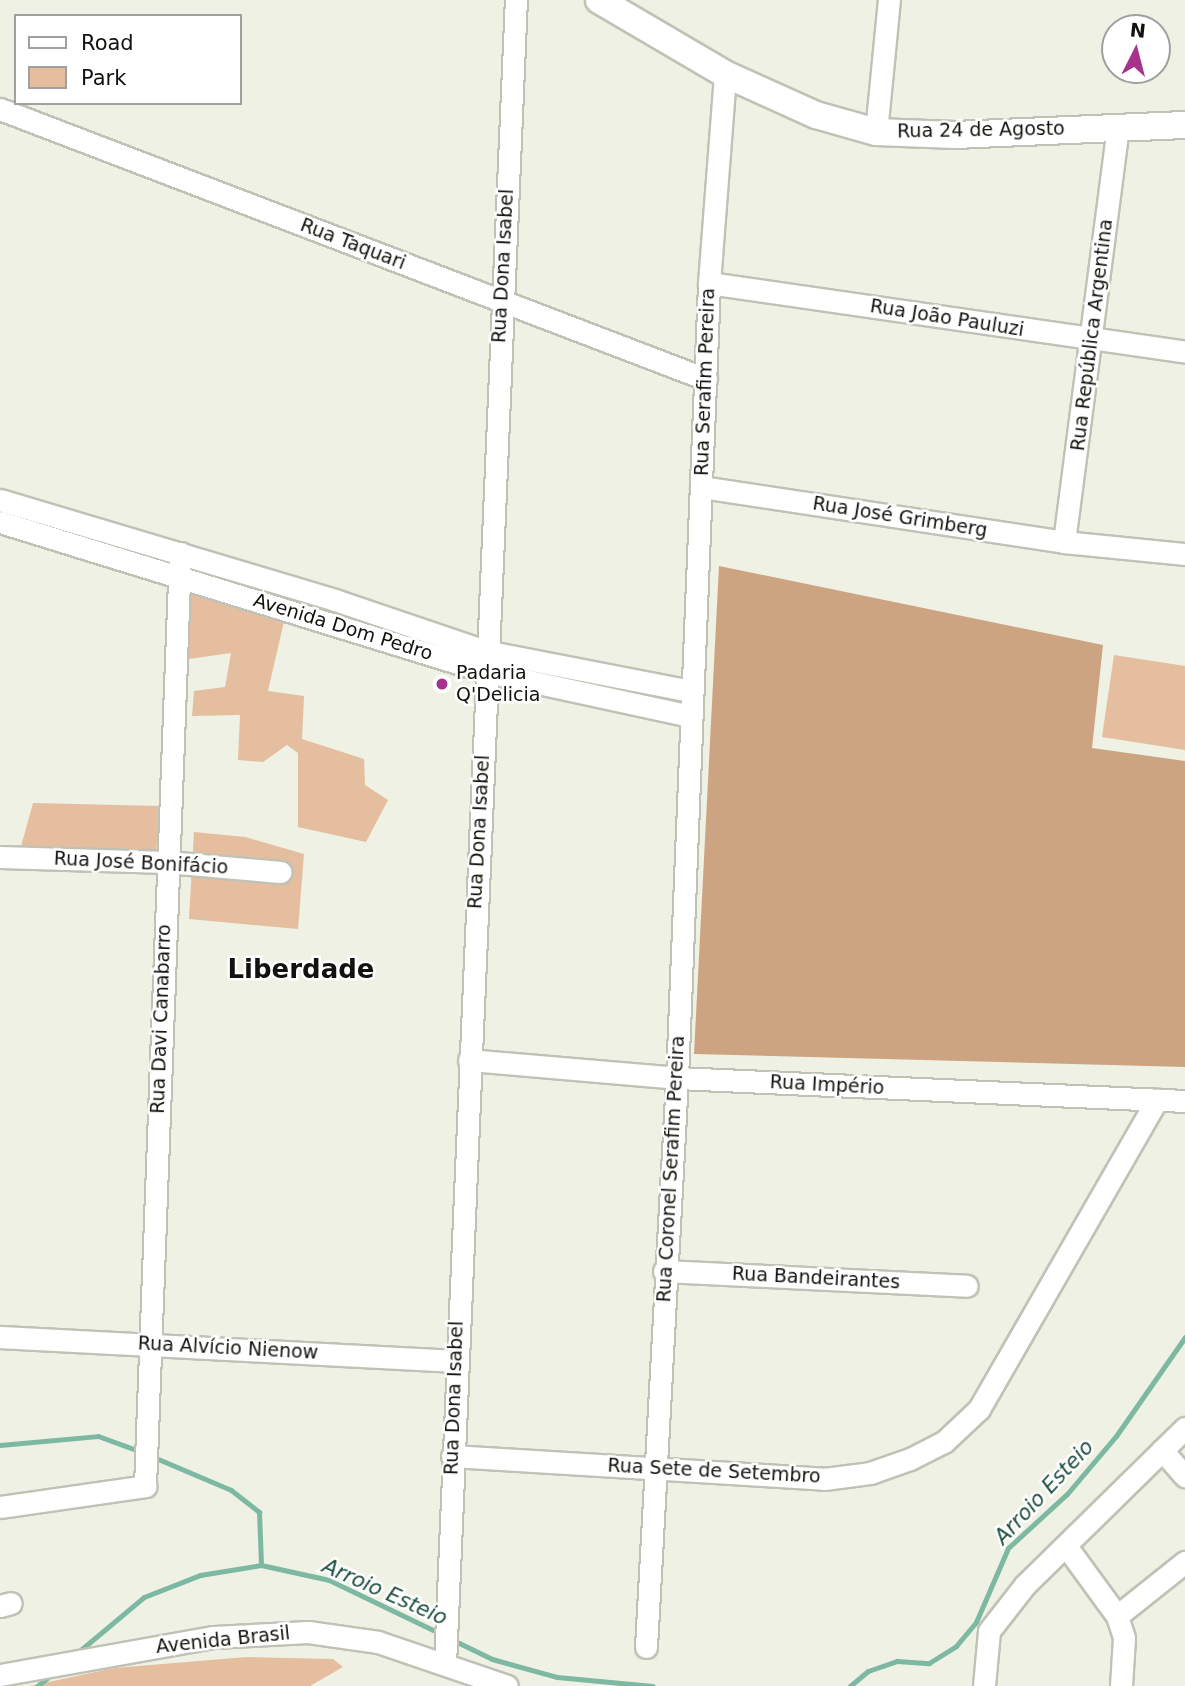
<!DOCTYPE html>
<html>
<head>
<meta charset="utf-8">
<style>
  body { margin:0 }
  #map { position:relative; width:1185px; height:1686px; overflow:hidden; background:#eef1e3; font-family:"DejaVu Sans",sans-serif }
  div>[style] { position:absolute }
  .green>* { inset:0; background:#e4be9f }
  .forest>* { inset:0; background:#cda481 }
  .stream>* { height:5px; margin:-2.5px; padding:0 2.5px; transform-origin:2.5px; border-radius:2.5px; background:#7db8a3 }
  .roads { filter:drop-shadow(2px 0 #bfc2b5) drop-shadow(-2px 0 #bfc2b5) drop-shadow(0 2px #bfc2b5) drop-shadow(0 -2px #bfc2b5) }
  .minor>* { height:21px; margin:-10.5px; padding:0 10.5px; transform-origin:10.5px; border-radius:10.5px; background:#fff }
  .major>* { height:26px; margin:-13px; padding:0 13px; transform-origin:13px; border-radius:13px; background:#fff }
  .dots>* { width:19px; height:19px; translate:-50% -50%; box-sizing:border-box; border:4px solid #fff; border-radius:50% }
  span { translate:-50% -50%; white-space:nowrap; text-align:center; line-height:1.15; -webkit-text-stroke:5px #fff; paint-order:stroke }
  .street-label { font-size:19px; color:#12130e }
  .poi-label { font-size:19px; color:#12130e }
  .left { translate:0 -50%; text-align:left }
  .water-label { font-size:21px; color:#1e4f40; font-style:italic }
  .district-label { font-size:26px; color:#12130e; font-weight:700 }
  .legend { position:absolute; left:14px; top:14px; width:228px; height:91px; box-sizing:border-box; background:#fff; border:2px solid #a0a19f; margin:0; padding:9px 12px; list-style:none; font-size:21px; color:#12130e }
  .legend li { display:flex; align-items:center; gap:14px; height:35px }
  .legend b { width:35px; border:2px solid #a0a19f }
  .north { position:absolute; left:1101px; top:14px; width:70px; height:70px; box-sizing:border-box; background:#fff; border:2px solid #a0a19f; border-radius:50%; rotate:6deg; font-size:19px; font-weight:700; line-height:28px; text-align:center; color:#12130e }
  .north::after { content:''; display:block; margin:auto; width:24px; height:32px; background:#a6328b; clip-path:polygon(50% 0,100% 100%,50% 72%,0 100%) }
</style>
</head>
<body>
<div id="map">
  <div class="green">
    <i style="clip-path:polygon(185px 579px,285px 617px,268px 691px,304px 696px,302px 739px,364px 759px,365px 785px,388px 800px,366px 842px,298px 827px,298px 753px,287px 745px,263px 762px,238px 760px,240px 715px,192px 716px,194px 691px,225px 687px,231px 653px,182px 660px)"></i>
    <i style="clip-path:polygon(1114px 655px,1185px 666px,1185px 750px,1102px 737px)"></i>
    <i style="clip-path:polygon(33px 803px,160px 806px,156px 854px,20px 850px)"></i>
    <i style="clip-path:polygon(194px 832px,245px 837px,304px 854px,298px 929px,189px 919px)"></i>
    <i style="clip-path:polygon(247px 1657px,333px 1659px,343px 1667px,310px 1686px,30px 1686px,114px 1668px)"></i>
  </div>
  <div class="forest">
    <i style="clip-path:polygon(719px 566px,1103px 645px,1092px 748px,1185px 761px,1185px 1067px,694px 1054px)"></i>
  </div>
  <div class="stream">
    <i style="left:0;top:1445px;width:98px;rotate:-5.2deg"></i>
    <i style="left:98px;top:1436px;width:47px;rotate:20deg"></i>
    <i style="left:151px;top:1456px;width:87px;rotate:23deg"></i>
    <i style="left:231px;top:1490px;width:36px;rotate:38deg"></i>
    <i style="left:259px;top:1512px;width:53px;rotate:87.8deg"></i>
    <i style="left:453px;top:1640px;width:43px;rotate:26deg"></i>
    <i style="left:492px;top:1659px;width:67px;rotate:15.5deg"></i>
    <i style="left:557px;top:1677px;width:96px;rotate:5.4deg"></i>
    <i style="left:77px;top:1653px;width:87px;rotate:-39.9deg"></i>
    <i style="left:144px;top:1597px;width:60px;rotate:-21.4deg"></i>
    <i style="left:200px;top:1575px;width:62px;rotate:-9.3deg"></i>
    <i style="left:261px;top:1565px;width:70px;rotate:12.4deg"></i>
    <i style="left:329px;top:1580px;width:124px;rotate:25.7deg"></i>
    <i style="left:37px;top:1686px;width:18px;rotate:-38deg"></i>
    <i style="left:850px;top:1686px;width:23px;rotate:-40deg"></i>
    <i style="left:868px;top:1671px;width:31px;rotate:-19deg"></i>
    <i style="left:897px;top:1661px;width:32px;rotate:4deg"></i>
    <i style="left:929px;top:1663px;width:32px;rotate:-32deg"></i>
    <i style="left:956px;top:1646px;width:31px;rotate:-50deg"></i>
    <i style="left:976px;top:1622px;width:81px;rotate:-66.6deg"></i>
    <i style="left:1008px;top:1548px;width:80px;rotate:-42.5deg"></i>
    <i style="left:1067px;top:1494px;width:76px;rotate:-49.8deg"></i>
    <i style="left:1116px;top:1436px;width:121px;rotate:-55.1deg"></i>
  </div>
  <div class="roads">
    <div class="minor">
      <i style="left:0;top:109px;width:756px;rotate:20.93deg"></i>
      <i style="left:876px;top:132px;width:133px;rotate:-84.4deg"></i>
      <i style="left:709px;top:283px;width:481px;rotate:8.2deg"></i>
      <i style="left:701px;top:487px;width:367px;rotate:8.6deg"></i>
      <i style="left:1064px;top:542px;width:122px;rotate:5.7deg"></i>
      <i style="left:0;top:500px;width:350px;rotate:16.6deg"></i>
      <i style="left:335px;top:600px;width:158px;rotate:18.8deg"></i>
      <i style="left:485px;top:651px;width:210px;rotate:11deg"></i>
      <i style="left:0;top:522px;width:510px;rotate:17.12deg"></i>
      <i style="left:487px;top:672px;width:209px;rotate:12.2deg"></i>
      <i style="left:1064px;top:542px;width:418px;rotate:-82.6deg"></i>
      <i style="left:0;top:857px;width:167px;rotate:1.7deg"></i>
      <i style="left:167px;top:862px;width:114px;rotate:5deg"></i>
      <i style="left:469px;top:1060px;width:209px;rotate:4.9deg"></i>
      <i style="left:677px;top:1078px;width:509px;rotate:2.59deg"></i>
      <i style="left:664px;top:1271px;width:303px;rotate:2.8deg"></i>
      <i style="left:0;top:1337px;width:456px;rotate:3deg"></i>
      <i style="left:1162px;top:1450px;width:35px;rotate:49deg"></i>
      <i style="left:452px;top:1456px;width:373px;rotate:3.5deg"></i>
      <i style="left:824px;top:1479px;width:46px;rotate:-7.4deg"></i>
      <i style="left:870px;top:1473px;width:42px;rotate:-19.3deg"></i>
      <i style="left:910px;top:1459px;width:39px;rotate:-27deg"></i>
      <i style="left:945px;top:1441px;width:47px;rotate:-43.3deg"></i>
      <i style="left:979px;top:1409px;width:357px;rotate:-60.1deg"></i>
      <i style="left:0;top:1507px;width:147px;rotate:-8.2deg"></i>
      <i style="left:145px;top:1486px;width:934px;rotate:-87.85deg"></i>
      <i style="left:1066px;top:1546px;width:87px;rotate:53.9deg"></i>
      <i style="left:1117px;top:1616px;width:23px;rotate:72deg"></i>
      <i style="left:1124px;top:1638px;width:48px;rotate:93.6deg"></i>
      <i style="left:0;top:1606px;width:11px;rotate:-15deg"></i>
      <i style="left:1117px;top:1616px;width:87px;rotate:-38.5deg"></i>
      <i style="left:646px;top:1647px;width:570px;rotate:-86.88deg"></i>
      <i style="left:677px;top:1078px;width:796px;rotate:-87.69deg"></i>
      <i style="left:709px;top:283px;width:210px;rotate:-85.6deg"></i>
      <i style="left:445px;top:1664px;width:1666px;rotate:-87.56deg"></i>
      <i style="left:0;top:1675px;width:217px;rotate:-10.1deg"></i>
      <i style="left:214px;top:1637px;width:94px;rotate:-3deg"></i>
      <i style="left:308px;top:1632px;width:71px;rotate:8.1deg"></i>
      <i style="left:378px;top:1642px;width:136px;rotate:18.8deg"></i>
      <i style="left:984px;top:1686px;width:55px;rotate:-84.8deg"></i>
      <i style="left:989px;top:1631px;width:58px;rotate:-52deg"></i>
      <i style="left:1025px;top:1585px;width:224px;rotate:-44.5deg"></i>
    </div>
    <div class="major">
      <i style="left:599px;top:0;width:146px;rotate:30.4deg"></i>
      <i style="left:725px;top:74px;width:100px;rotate:24.3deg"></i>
      <i style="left:816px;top:115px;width:62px;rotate:15.8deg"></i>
      <i style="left:876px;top:132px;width:79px;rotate:2.2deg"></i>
      <i style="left:955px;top:135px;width:230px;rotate:-2.5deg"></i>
    </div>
  </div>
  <div class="dots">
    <i style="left:442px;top:684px;background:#a6328b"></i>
  </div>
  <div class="street-label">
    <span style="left:981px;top:130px;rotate:-1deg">Rua 24 de Agosto</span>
    <span style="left:353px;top:244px;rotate:21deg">Rua Taquari</span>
    <span style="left:503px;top:266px;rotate:-87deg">Rua Dona Isabel</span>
    <span style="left:947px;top:318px;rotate:9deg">Rua João Pauluzi</span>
    <span style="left:1092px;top:335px;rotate:-83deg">Rua República Argentina</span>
    <span style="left:705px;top:382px;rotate:-88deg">Rua Serafim Pereira</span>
    <span style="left:900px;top:517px;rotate:9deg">Rua José Grimberg</span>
    <span style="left:343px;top:627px;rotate:17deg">Avenida Dom Pedro</span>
    <span style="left:479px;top:832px;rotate:-87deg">Rua Dona Isabel</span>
    <span style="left:141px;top:863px;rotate:3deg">Rua José Bonifácio</span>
    <span style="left:161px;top:1019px;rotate:-88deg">Rua Davi Canabarro</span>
    <span style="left:827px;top:1085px;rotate:3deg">Rua Império</span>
    <span style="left:671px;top:1169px;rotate:-87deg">Rua Coronel Serafim Pereira</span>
    <span style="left:816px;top:1278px;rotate:3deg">Rua Bandeirantes</span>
    <span style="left:228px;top:1348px;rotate:3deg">Rua Alvício Nienow</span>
    <span style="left:454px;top:1398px;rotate:-88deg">Rua Dona Isabel</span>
    <span style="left:714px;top:1471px;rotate:3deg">Rua Sete de Setembro</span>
    <span style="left:223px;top:1640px;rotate:-6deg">Avenida Brasil</span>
  </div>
  <div class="poi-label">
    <span class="left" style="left:456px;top:684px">Padaria<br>Q'Delicia</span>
  </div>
  <div class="water-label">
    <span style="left:1044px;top:1492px;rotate:-47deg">Arroio Esteio</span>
    <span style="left:385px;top:1592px;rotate:24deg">Arroio Esteio</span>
  </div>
  <div class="district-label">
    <span style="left:301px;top:970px">Liberdade</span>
  </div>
  <ul class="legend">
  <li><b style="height:9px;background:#fff"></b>Road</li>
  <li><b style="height:19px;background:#e4be9f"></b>Park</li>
  </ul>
  <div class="north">N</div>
</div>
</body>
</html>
